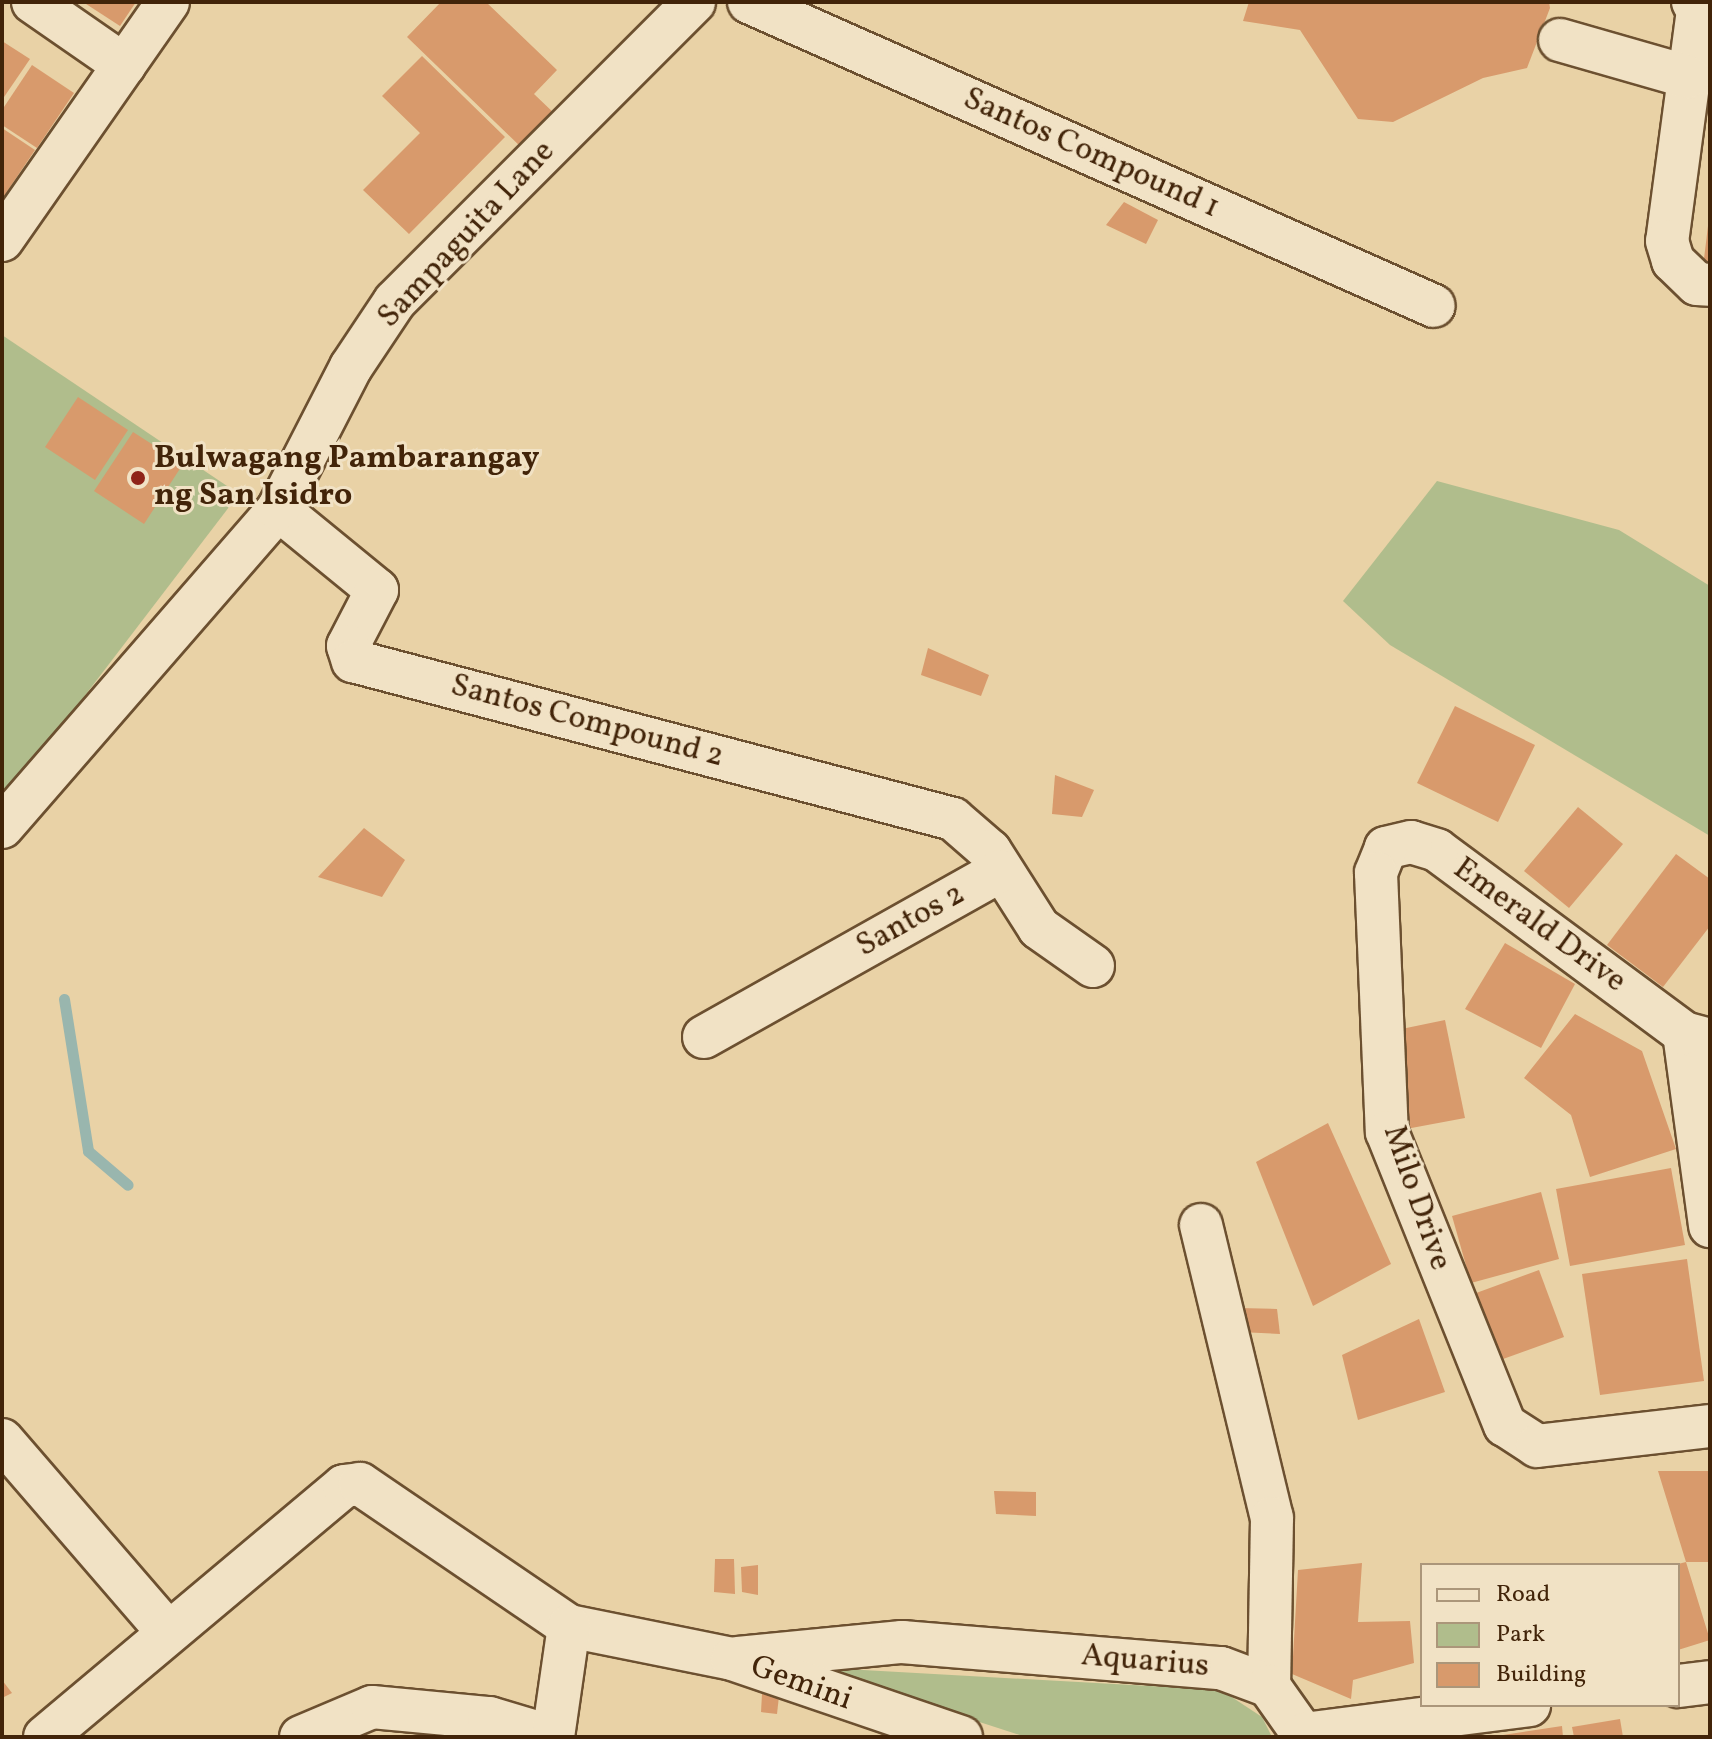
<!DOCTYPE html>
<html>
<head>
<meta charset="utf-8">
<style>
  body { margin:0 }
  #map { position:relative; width:1712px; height:1739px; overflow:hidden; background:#e9d2a6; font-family:Vollkorn,serif }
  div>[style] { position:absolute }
  .green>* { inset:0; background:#b0bd8c }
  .stream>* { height:11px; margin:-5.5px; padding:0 5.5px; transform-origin:5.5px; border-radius:5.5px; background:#99b6ae }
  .building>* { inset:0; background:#d89a6c }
  .roads { filter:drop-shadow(2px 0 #6c5030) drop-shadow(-2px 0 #6c5030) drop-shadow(0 2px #6c5030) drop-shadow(0 -2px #6c5030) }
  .minor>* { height:42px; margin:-21px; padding:0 21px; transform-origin:21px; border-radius:21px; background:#f1e2c5 }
  .dots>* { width:22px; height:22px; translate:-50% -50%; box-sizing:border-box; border:4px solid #f1e2c5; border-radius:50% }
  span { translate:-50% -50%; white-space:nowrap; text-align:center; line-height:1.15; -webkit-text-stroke:6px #f1e2c5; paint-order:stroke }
  .street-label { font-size:32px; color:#422409 }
  .poi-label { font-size:32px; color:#422409; font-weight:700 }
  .left { translate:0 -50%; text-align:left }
  .frame { position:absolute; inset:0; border:4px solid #422409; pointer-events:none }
  .legend { position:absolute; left:1420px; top:1563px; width:260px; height:144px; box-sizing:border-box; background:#f1e2c5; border:2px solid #ab967a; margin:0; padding:10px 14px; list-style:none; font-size:24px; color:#422409 }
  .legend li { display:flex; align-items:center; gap:16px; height:40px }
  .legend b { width:40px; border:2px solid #ab967a }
</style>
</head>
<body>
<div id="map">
  <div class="green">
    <i style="clip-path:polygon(2px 335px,239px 494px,2px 804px)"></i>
    <i style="clip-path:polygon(1437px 481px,1619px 530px,1710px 586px,1710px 836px,1390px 645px,1343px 601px)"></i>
    <i style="clip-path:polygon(810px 1667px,1221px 1690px,1262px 1717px,1272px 1737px,1026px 1737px)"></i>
  </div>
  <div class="stream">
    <i style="left:64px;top:999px;width:154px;rotate:81deg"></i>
    <i style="left:88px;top:1151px;width:52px;rotate:40.4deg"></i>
  </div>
  <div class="building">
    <i style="clip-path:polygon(83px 2px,136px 2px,120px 26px)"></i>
    <i style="clip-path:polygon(441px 2px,486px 2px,557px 70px,534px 94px,557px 116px,524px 150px,407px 37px)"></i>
    <i style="clip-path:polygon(1249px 2px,1549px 2px,1550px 8px,1527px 68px,1483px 78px,1393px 122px,1358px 119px,1300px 30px,1243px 21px)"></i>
    <i style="clip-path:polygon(2px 41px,30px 59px,2px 100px)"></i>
    <i style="clip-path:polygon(422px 56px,505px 137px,409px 234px,363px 190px,420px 133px,382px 96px)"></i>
    <i style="clip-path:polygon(32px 65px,74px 93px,37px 148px,2px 125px,2px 110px)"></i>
    <i style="clip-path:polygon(2px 128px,35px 150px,2px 199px)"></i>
    <i style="clip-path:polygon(1124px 202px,1158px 220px,1146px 244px,1106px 225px)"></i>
    <i style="clip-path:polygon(1708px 226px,1710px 226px,1710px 268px,1703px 267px)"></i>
    <i style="clip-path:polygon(78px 397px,128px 430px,95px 480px,45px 447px)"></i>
    <i style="clip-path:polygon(133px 432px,183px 464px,144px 524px,94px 491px)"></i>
    <i style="clip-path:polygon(928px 648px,989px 675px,981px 696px,921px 675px)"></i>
    <i style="clip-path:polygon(1455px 706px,1535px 745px,1498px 822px,1417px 783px)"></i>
    <i style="clip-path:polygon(1055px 775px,1094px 790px,1082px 817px,1052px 814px)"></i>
    <i style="clip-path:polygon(1578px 807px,1623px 844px,1569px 908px,1524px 871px)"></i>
    <i style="clip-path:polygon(364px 828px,405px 860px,382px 897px,318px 877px)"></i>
    <i style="clip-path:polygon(1676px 854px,1710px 879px,1710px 926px,1663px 987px,1607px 945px)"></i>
    <i style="clip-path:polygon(1505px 943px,1575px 984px,1541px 1048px,1465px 1009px)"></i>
    <i style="clip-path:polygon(1575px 1014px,1642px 1051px,1676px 1149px,1590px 1177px,1571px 1115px,1524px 1078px)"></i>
    <i style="clip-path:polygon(1445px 1020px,1465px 1118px,1406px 1129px,1387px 1032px)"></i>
    <i style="clip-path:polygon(1328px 1123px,1391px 1264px,1313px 1306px,1256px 1162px)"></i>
    <i style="clip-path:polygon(1671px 1168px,1685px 1245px,1570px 1266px,1556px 1189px)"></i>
    <i style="clip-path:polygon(1541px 1192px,1559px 1259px,1471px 1283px,1452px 1216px)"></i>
    <i style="clip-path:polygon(1687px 1259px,1704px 1381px,1600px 1395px,1582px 1274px)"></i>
    <i style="clip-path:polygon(1539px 1270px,1564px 1337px,1492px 1363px,1468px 1296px)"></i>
    <i style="clip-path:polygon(1239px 1308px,1277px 1309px,1280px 1334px,1239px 1332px)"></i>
    <i style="clip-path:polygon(1419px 1319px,1445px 1392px,1358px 1420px,1342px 1355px)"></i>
    <i style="clip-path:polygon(1658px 1471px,1710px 1471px,1710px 1562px,1686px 1562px,1710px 1640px,1678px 1650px,1678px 1564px,1686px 1562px)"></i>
    <i style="clip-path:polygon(994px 1491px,1036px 1492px,1036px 1516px,996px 1514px)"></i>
    <i style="clip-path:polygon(715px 1559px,734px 1559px,735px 1594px,714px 1592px)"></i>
    <i style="clip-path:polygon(1362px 1563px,1358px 1622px,1410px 1621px,1414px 1663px,1353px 1680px,1351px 1699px,1292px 1674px,1298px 1570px)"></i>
    <i style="clip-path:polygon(758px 1565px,758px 1595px,742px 1592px,741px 1567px)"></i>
    <i style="clip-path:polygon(2px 1680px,12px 1693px,2px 1698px)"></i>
    <i style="clip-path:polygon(762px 1694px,779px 1696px,777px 1714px,761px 1712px)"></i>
    <i style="clip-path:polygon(1620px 1719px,1623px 1737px,1574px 1737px,1572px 1727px)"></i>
    <i style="clip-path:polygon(1562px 1726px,1563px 1737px,1503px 1737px,1503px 1735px)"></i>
  </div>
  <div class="roads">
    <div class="minor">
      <i style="left:33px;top:2px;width:111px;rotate:34.7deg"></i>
      <i style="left:749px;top:2px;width:749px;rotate:23.93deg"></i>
      <i style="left:1693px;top:2px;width:9px;rotate:58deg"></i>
      <i style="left:1698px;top:10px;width:233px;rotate:97.6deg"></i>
      <i style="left:1667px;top:241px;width:21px;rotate:73deg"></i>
      <i style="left:1673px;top:261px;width:33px;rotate:44deg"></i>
      <i style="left:1697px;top:284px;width:13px;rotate:4deg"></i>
      <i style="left:1560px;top:40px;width:134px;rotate:16deg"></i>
      <i style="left:2px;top:240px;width:290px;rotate:-55.1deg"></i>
      <i style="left:278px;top:509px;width:128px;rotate:39.3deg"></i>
      <i style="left:377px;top:590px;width:63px;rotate:117.4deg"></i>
      <i style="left:348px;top:646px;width:16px;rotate:72deg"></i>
      <i style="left:353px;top:661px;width:620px;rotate:14.75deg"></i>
      <i style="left:953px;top:819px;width:49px;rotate:40.9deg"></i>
      <i style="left:990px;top:851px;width:91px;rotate:57.5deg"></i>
      <i style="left:1039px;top:928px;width:66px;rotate:35.1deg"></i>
      <i style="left:2px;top:827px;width:421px;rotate:-49deg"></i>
      <i style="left:278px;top:509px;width:160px;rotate:-62.8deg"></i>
      <i style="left:351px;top:367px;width:79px;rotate:-56.3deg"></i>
      <i style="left:395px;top:301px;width:423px;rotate:-45deg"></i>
      <i style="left:1684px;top:1033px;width:195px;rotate:82.3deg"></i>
      <i style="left:704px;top:1037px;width:339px;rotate:-29.3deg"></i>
      <i style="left:1710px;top:1040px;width:27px;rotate:-165deg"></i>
      <i style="left:1684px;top:1033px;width:307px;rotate:-143.5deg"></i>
      <i style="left:1437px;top:850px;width:27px;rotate:-163deg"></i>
      <i style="left:1411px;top:842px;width:26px;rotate:167deg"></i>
      <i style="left:1386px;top:848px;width:27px;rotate:112deg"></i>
      <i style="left:1376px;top:873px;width:259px;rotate:87.6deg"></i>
      <i style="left:1387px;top:1132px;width:316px;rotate:68.1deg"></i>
      <i style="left:1505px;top:1425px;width:38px;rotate:33deg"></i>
      <i style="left:1537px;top:1446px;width:174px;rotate:-6.6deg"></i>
      <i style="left:1201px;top:1225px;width:301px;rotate:76.4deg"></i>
      <i style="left:1272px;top:1518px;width:168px;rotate:91deg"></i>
      <i style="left:2px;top:1440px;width:254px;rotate:49.2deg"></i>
      <i style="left:738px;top:1658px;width:165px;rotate:-5.6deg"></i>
      <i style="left:902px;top:1642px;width:320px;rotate:4.7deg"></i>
      <i style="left:1221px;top:1668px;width:51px;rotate:20.6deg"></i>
      <i style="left:1269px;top:1686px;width:62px;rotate:54.8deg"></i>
      <i style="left:1678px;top:1686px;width:32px;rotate:-7deg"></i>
      <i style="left:1304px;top:1734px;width:227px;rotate:-7.3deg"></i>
      <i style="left:45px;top:1737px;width:390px;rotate:-40deg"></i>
      <i style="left:344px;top:1486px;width:16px;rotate:-7deg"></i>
      <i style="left:360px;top:1484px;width:253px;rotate:34.2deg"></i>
      <i style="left:569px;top:1626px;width:166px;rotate:11.4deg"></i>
      <i style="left:732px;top:1659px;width:242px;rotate:18.8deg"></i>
      <i style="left:301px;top:1737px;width:77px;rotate:-22.9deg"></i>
      <i style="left:372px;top:1707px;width:118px;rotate:5.4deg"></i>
      <i style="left:489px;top:1718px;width:67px;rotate:16.5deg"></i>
      <i style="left:553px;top:1737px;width:112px;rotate:-81.8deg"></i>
    </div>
  </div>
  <div class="dots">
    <i style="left:138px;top:478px;background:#8f2418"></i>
  </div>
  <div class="street-label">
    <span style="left:1091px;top:154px;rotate:24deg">Santos Compound 1</span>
    <span style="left:467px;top:235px;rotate:-47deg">Sampaguita Lane</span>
    <span style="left:587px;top:722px;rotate:15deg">Santos Compound 2</span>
    <span style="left:911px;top:921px;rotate:-29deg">Santos 2</span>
    <span style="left:1539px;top:926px;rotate:36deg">Emerald Drive</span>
    <span style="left:1416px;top:1198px;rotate:71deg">Milo Drive</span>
    <span style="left:1145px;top:1662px;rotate:5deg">Aquarius</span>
    <span style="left:801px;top:1684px;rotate:20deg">Gemini</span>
  </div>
  <div class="poi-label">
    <span class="left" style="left:154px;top:478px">Bulwagang Pambarangay<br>ng San Isidro</span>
  </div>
  <div class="frame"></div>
  <ul class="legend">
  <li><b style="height:10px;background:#f1e2c5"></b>Road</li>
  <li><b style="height:22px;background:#b0bd8c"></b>Park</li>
  <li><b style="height:22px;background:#d89a6c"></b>Building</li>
  </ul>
</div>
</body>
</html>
